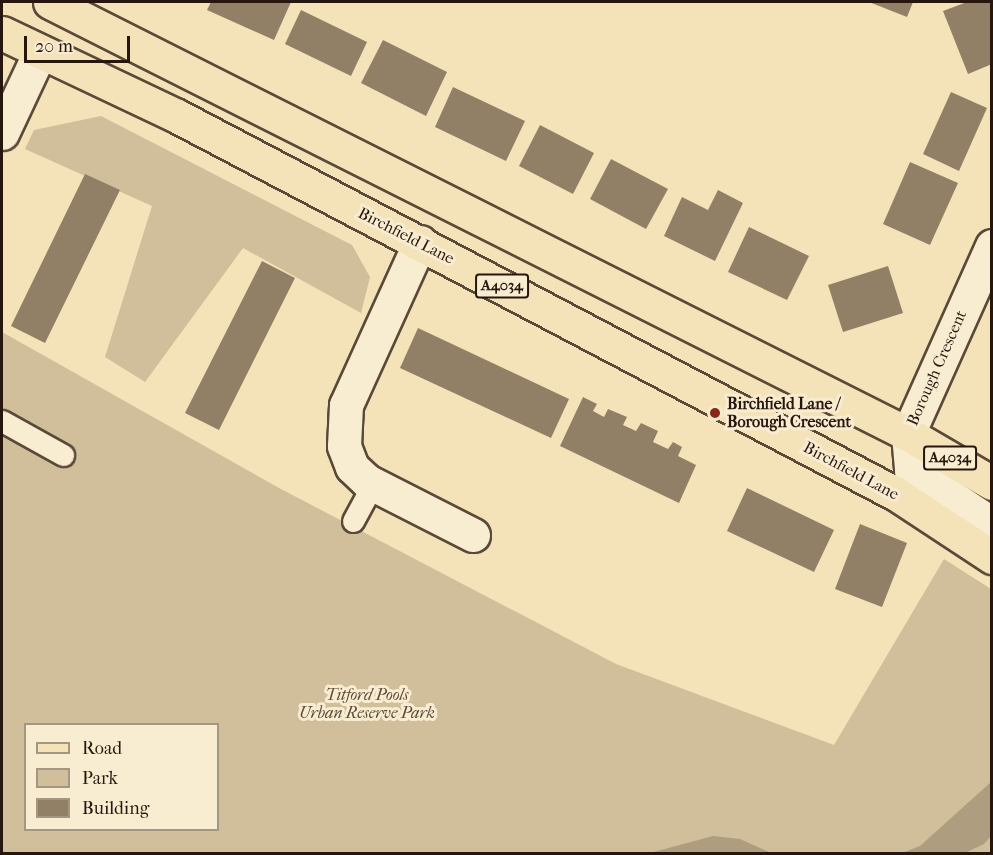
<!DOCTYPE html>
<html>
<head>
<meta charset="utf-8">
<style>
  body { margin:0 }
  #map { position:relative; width:993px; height:855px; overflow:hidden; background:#f4e2b8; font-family:"IM FELL French Canon",serif }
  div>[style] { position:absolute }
  .green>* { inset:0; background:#d1bf9b }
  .water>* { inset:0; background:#ae9d7e }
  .building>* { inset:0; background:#928066 }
  .roads { filter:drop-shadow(2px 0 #5a4938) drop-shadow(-2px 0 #5a4938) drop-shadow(0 2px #5a4938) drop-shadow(0 -2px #5a4938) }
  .lane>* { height:21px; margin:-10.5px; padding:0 10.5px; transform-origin:10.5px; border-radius:10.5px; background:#f8ecd1 }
  .street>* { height:33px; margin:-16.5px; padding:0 16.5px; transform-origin:16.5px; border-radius:16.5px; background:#f8ecd1 }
  .primary>* { height:33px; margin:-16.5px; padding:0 16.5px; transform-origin:16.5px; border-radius:16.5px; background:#f4e2b8 }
  .dots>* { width:16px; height:16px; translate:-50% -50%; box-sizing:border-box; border:3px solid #f8ecd1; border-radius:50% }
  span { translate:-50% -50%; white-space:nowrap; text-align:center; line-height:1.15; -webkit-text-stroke:6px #f8ecd1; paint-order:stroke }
  .shield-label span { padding:2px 4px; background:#f8ecd1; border:2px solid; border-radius:4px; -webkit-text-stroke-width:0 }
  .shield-label { font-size:15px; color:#27160d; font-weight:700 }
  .street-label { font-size:16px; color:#27160d }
  .poi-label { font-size:16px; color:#27160d; font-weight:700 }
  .left { translate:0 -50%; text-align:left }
  .park-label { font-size:16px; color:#5a4938; font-style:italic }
  .frame { position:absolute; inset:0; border:3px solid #27160d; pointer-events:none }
  .legend { position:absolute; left:24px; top:723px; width:195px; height:108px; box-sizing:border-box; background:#f8ecd1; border:2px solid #a49683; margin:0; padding:8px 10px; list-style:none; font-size:18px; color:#27160d }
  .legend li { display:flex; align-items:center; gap:12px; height:30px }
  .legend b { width:30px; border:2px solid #a49683 }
  .scale { position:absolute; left:24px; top:36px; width:106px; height:27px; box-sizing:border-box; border:3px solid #27160d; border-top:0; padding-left:8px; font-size:18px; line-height:21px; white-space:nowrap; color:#27160d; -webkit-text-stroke:4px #f8ecd1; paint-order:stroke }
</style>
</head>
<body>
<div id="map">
  <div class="green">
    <i style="clip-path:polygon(101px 116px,352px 245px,370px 277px,361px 313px,243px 248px,145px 382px,105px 357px,152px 206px,25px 149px,34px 130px)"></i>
    <i style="clip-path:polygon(evenodd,2px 332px,279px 488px,616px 664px,834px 745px,944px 559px,991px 589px,991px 853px,2px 853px,2px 332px,26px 724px,218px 724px,218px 830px,26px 830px,26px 724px)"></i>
  </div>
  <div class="water">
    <i style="clip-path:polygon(991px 782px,991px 836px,984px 844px,965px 853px,902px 853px,920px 846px)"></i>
    <i style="clip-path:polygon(713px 836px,740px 839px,771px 853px,650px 853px)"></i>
  </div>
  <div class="building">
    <i style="clip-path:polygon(211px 2px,291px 2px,274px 40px,207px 10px)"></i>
    <i style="clip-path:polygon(869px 2px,913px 2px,907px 17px)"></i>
    <i style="clip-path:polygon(967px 2px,992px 2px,992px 64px,968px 74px,943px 11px)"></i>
    <i style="clip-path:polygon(301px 10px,367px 42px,351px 76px,285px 44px)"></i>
    <i style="clip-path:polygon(383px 40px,447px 72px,426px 116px,361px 83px)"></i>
    <i style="clip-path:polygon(453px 87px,525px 121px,506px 161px,435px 127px)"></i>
    <i style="clip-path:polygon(951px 92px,987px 108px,959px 171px,923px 154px)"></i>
    <i style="clip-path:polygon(540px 125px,594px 153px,573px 194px,519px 166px)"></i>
    <i style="clip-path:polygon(611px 159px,668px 189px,646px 229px,590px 199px)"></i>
    <i style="clip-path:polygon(910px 162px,958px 183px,930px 245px,883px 224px)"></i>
    <i style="clip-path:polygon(85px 174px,120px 190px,45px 343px,11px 326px)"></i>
    <i style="clip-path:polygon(718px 190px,743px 203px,715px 261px,664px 236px,682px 197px,708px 210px)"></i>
    <i style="clip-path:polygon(749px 227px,809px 256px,787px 300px,728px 272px)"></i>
    <i style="clip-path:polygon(262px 261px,295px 278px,219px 430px,185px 413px)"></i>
    <i style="clip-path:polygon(888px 266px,903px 313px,843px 332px,828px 285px)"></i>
    <i style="clip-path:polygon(418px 328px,569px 399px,551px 438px,400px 368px)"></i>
    <i style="clip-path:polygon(583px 397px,597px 404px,593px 411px,604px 417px,608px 409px,627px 417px,623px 425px,636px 431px,641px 423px,658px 431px,653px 442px,668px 449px,673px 442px,682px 447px,678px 456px,696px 465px,679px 503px,560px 446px)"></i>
    <i style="clip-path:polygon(747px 488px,834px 530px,814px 572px,727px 531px)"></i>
    <i style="clip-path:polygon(860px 524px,907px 543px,882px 607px,835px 589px)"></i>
  </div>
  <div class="roads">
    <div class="lane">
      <i style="left:2px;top:421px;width:70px;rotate:29.1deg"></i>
      <i style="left:353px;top:521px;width:42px;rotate:-61.6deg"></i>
    </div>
    <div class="street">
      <i style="left:2px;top:133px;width:89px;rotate:-64.9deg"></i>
      <i style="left:420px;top:242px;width:179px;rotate:114.4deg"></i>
      <i style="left:346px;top:405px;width:41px;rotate:92.8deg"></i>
      <i style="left:344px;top:446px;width:22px;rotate:69deg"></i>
      <i style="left:352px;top:467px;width:21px;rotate:43deg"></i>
      <i style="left:367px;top:481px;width:119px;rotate:27deg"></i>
      <i style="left:992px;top:246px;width:206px;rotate:114.1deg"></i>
      <i style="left:908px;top:434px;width:36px;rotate:85deg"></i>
      <i style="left:911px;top:470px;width:97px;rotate:33.7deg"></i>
    </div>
    <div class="primary">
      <i style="left:50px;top:2px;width:961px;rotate:26.73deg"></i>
      <i style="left:908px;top:434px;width:97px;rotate:30.3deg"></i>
      <i style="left:2px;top:33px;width:194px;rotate:25.4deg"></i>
      <i style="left:177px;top:116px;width:815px;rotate:27.73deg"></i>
      <i style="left:898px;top:495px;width:113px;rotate:33.4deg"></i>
    </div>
  </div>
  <div class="dots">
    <i style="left:715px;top:413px;background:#8f2418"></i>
  </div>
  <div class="shield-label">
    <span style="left:502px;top:286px">A4034</span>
    <span style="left:950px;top:458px">A4034</span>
  </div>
  <div class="street-label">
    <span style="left:406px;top:236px;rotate:27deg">Birchfield Lane</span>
    <span style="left:937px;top:368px;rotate:-66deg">Borough Crescent</span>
    <span style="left:851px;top:471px;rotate:28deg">Birchfield Lane</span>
  </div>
  <div class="poi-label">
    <span class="left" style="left:727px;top:413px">Birchfield Lane /<br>Borough Crescent</span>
  </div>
  <div class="park-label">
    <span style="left:367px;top:704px">Titford Pools<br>Urban Reserve Park</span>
  </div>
  <div class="frame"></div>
  <ul class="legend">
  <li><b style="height:8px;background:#f4e2b8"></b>Road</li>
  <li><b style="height:16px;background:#d1bf9b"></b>Park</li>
  <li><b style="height:16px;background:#928066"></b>Building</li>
  </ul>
  <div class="scale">20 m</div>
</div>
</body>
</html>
